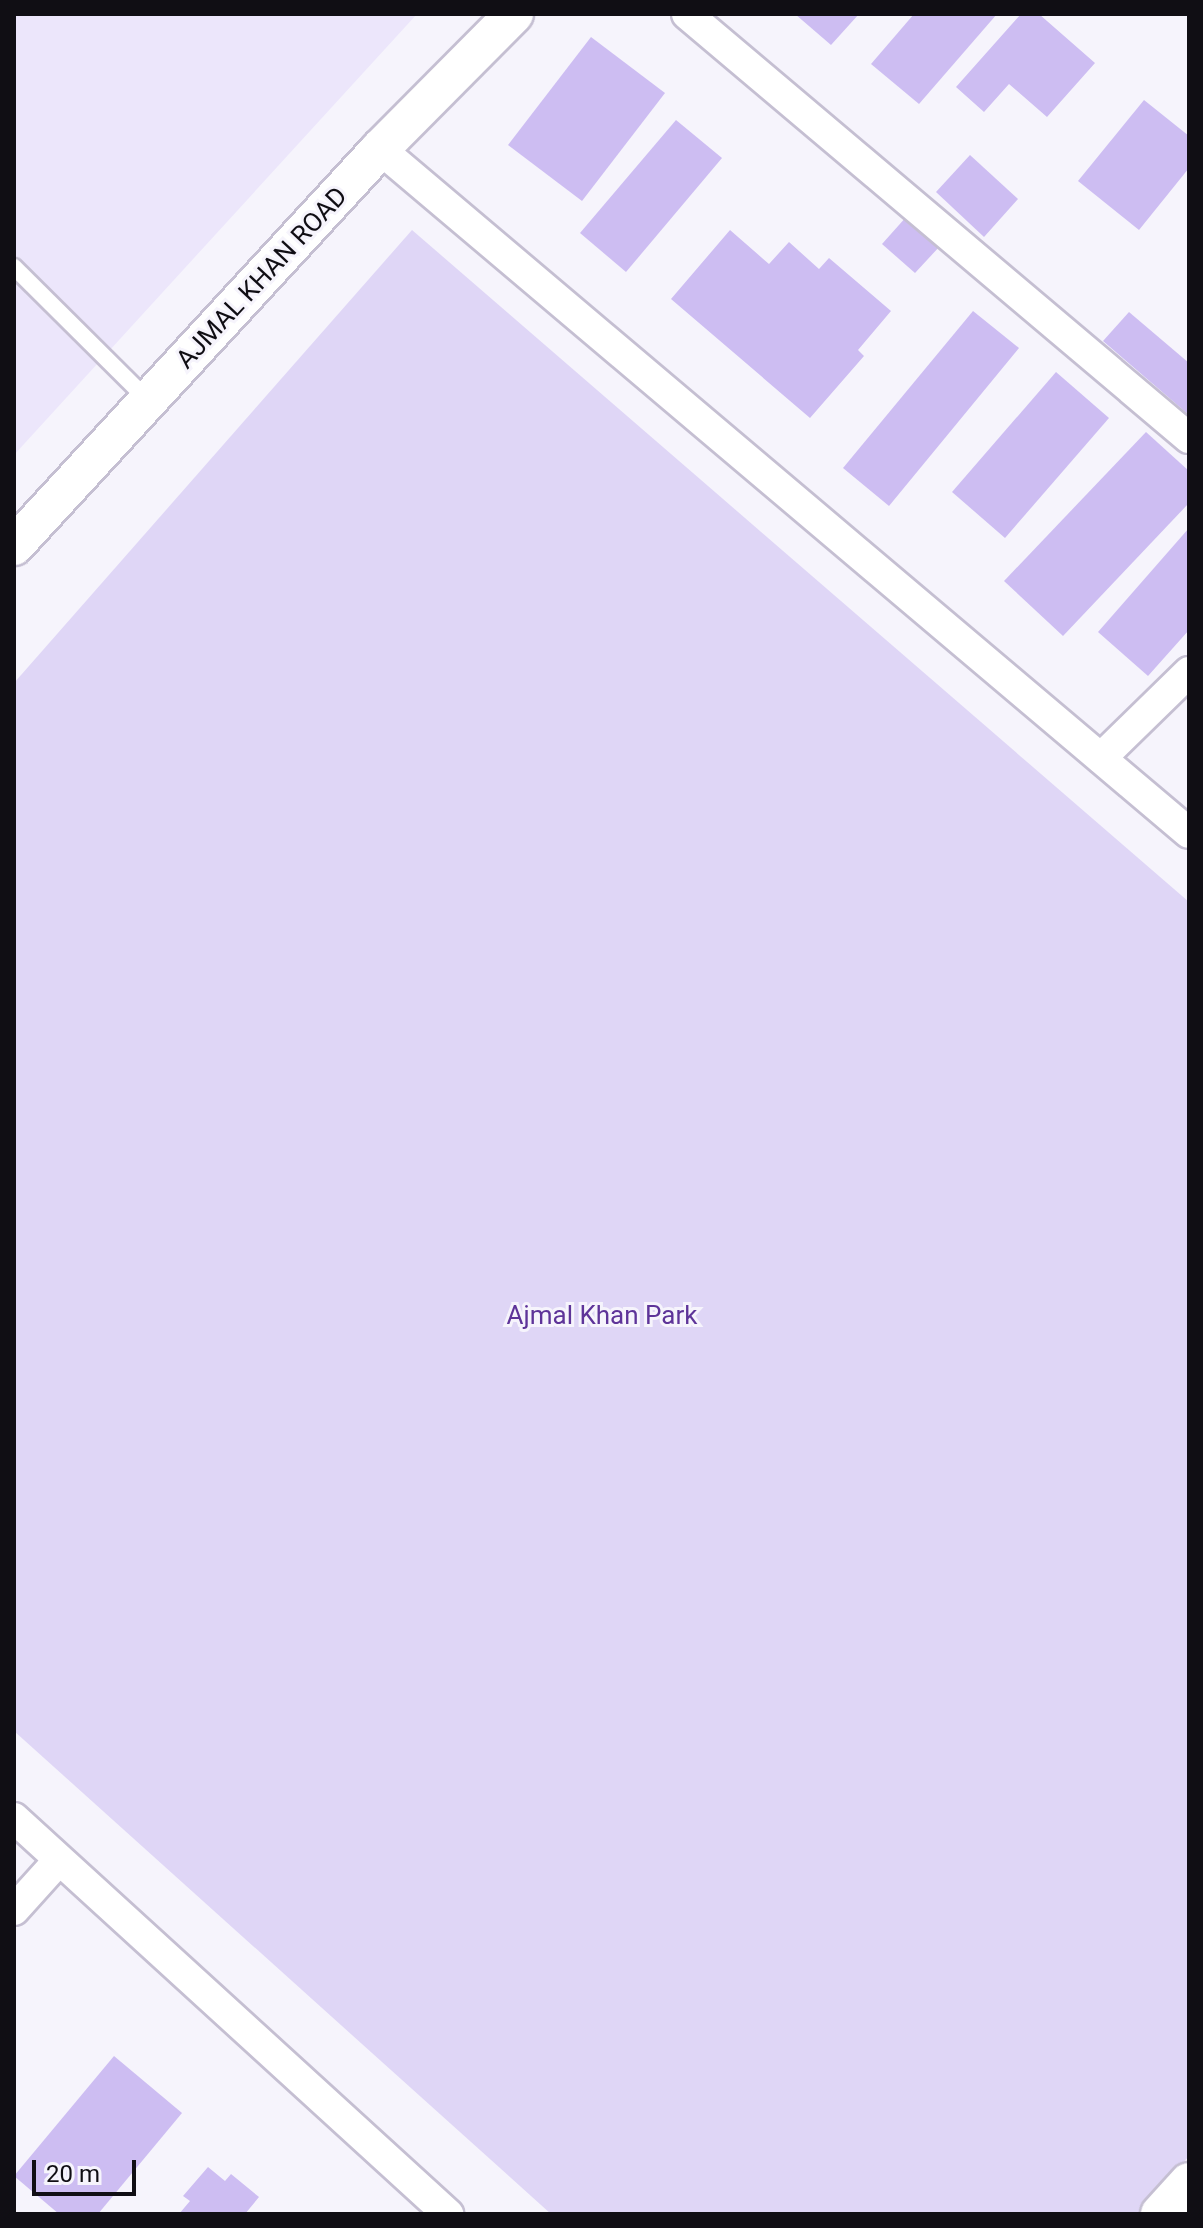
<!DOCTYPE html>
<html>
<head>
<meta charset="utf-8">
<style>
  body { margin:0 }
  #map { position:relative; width:1203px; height:2228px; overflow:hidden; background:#f6f4fc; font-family:Roboto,sans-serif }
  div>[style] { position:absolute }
  .built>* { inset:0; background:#ece6fb }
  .green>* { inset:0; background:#dfd6f6 }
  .building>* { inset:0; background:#cdbdf2 }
  .roads { filter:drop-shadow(2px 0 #c5bfd2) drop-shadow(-2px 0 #c5bfd2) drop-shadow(0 2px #c5bfd2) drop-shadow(0 -2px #c5bfd2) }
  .service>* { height:16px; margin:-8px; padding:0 8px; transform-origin:8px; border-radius:8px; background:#fff }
  .minor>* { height:30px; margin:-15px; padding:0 15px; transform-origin:15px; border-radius:15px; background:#fff }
  .tertiary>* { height:38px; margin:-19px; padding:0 19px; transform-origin:19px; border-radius:19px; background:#fff }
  span { translate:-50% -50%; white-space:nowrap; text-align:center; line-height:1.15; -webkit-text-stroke:6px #f6f4fc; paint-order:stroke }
  .street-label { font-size:26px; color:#100e14 }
  .park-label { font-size:26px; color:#5e3499 }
  .frame { position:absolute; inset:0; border:16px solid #100e14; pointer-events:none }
  .scale { position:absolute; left:32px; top:2160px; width:104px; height:36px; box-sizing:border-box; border:4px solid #100e14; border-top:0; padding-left:10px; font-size:24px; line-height:28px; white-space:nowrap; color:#100e14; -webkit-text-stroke:6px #f6f4fc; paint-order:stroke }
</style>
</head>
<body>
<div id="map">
  <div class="built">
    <i style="clip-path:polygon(14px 14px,417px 14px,14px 455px)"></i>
  </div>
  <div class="green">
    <i style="clip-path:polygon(412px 230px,1189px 902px,1189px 2156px,1137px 2214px,551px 2214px,14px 1731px,14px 683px)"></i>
  </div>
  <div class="building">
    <i style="clip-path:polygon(795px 14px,859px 14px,831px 45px)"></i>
    <i style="clip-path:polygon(914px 14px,997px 14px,919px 104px,871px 64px)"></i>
    <i style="clip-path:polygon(1021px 14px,1039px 14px,1095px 63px,1047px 117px,1009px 84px,984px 112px,956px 87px)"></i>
    <i style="clip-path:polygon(591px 37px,665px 93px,582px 201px,508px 145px)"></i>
    <i style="clip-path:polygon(1144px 100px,1189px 136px,1189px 168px,1139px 230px,1078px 181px)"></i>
    <i style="clip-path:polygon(676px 120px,722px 158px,626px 272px,580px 233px)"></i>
    <i style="clip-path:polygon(970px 155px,1018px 199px,984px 237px,936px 192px)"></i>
    <i style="clip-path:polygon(907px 216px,940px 246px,915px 273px,882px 244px)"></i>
    <i style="clip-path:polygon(730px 230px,769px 264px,789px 242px,819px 269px,829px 258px,891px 311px,858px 350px,864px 356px,810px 418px,671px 299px)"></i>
    <i style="clip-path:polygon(973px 311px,1019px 348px,889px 506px,843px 468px)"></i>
    <i style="clip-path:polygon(1129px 312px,1189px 363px,1189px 415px,1103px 341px)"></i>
    <i style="clip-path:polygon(1056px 372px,1109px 418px,1005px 538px,952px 492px)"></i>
    <i style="clip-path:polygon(1146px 432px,1189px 471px,1189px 503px,1063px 636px,1004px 581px)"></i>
    <i style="clip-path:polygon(1189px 528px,1189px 630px,1148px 676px,1098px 632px)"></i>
    <i style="clip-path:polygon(114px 2056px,182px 2113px,98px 2214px,59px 2214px,14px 2176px)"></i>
    <i style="clip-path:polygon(208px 2167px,225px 2181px,231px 2174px,259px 2197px,245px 2214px,179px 2214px,190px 2201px,183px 2196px)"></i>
  </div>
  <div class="roads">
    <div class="service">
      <i style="left:14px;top:267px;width:189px;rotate:44.8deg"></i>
    </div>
    <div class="minor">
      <i style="left:687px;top:14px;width:657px;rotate:40.19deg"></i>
      <i style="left:380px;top:149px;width:1059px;rotate:40.21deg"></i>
      <i style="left:1101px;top:758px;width:123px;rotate:-44.3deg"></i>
      <i style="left:14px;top:1818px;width:588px;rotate:42.38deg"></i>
      <i style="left:14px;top:1910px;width:67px;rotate:-48deg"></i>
    </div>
    <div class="tertiary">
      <i style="left:14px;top:546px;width:540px;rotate:-47.33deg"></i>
      <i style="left:380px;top:149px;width:190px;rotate:-45.2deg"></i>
      <i style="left:1160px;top:2214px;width:43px;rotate:-47.8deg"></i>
    </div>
  </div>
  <div class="street-label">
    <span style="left:262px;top:278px;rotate:-47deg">AJMAL KHAN ROAD</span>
  </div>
  <div class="park-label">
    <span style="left:602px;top:1316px">Ajmal Khan Park</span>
  </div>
  <div class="frame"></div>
  <div class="scale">20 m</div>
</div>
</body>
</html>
